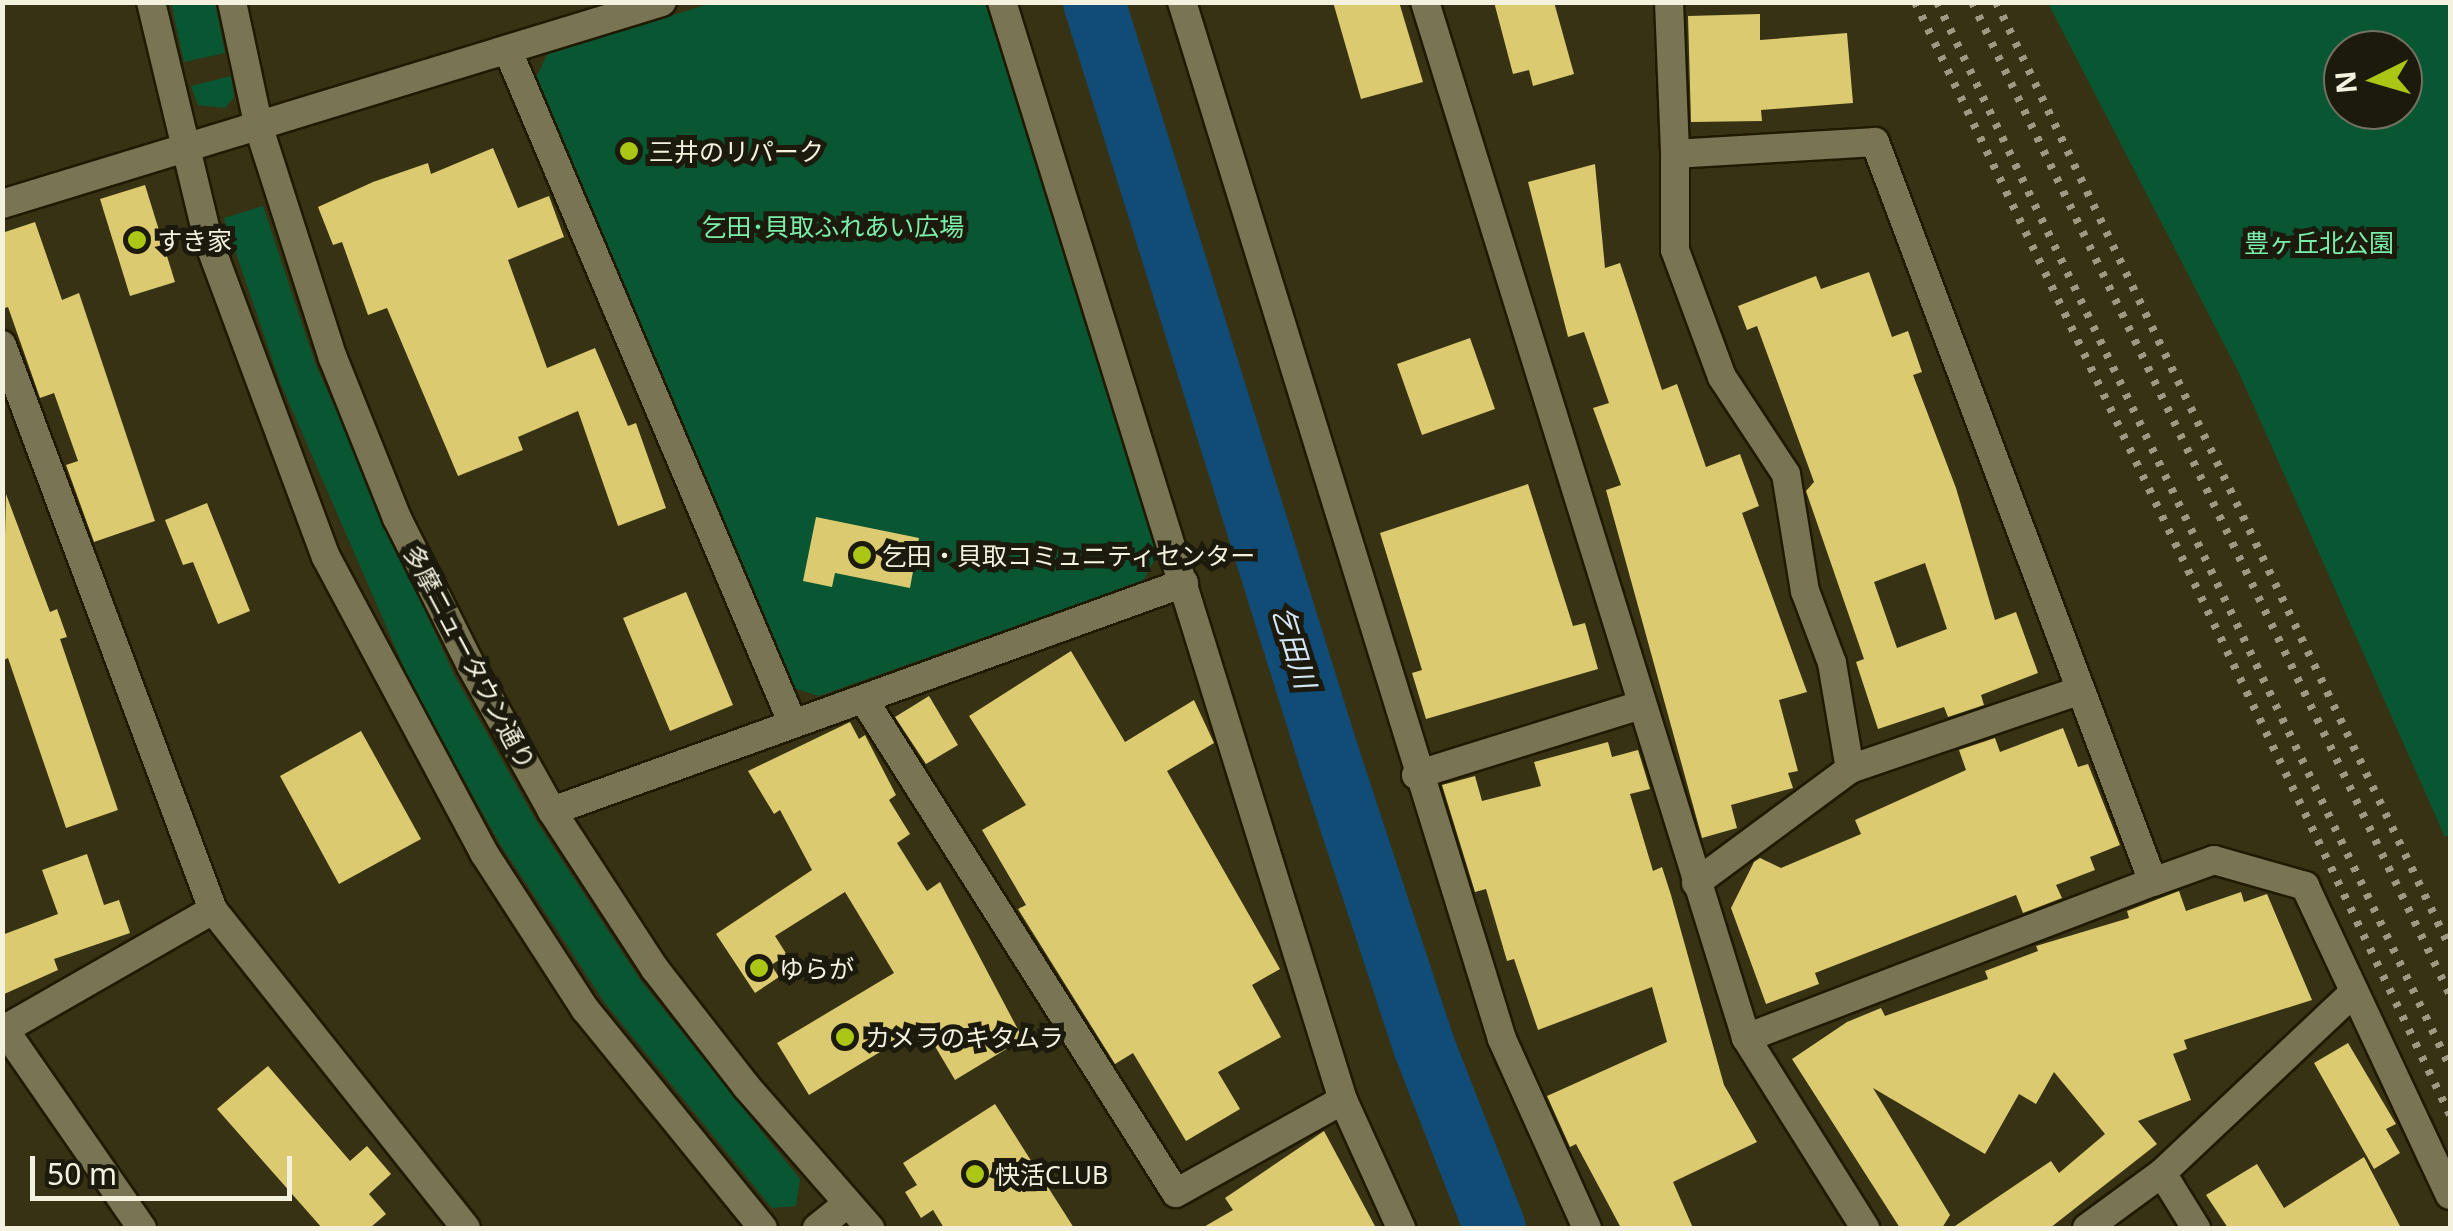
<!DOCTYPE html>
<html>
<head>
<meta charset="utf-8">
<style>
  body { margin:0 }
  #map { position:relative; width:2453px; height:1231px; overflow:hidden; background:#373214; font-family:"Noto Sans","Noto Sans JP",sans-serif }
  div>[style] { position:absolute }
  .green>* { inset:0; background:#085732 }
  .river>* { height:62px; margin:-31px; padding:0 31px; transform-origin:31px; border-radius:31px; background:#114c76 }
  .building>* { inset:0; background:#dbca6f }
  .roads { filter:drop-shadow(2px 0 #1f1900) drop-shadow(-2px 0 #1f1900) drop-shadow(0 2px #1f1900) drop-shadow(0 -2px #1f1900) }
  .minor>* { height:28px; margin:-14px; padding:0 14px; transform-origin:14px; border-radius:14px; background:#797453 }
  .secondary>* { height:28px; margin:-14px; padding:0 14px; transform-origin:14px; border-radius:14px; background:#797453 }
  .rail>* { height:8px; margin-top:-4px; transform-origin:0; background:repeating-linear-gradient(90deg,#9e9a82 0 5px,transparent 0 15px) }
  .dots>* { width:28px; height:28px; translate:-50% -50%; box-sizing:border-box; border:5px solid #1c1a0d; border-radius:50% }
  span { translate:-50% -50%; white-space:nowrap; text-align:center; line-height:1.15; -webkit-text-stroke:10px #1c1a0d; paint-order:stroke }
  .poi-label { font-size:25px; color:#f4f1df }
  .left { translate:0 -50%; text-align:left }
  .park-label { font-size:25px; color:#7aefaa }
  .street-label { font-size:25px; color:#f4f1df }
  .water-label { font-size:28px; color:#d4e5f5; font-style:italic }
  .frame { position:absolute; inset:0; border:5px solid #f4f1df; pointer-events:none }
  .north { position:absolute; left:2323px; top:30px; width:100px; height:100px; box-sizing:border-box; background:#1c1a0d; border:2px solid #727061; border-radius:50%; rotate:265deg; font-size:28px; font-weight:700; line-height:40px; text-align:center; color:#f4f1df }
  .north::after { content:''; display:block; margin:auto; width:35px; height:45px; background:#abc615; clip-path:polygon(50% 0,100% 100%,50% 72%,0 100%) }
  .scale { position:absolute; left:30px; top:1156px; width:262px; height:45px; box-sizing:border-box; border:5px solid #f4f1df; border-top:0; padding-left:12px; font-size:30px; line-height:35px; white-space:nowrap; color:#f4f1df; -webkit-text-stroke:8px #1c1a0d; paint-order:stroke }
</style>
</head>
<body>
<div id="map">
  <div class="green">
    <i style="clip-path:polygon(171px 3px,215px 3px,225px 53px,184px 62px)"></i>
    <i style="clip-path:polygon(712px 3px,994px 3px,1163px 545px,1143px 581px,819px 696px,790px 687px,533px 85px,547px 54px)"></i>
    <i style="clip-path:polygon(evenodd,2048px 3px,2450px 3px,2450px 835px,2445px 837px,2239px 373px,2048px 3px,2403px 50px,2403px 110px,2343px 110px,2343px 50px,2403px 50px)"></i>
    <i style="clip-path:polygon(231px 76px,234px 97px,225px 108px,198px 105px,191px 86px)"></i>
    <i style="clip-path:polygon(263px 206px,315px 363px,453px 673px,535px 819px,641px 981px,800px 1179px,796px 1206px,772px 1208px,605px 1003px,500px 844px,413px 688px,280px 382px,224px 218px)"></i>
  </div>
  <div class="river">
    <i style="left:1094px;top:2px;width:791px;rotate:72.71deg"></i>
    <i style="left:1329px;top:757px;width:304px;rotate:71.8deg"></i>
    <i style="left:1424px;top:1046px;width:195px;rotate:68.7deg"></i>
  </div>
  <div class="building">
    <i style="clip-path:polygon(1333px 2px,1399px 2px,1423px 82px,1361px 99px)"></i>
    <i style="clip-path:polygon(1494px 2px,1554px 2px,1574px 74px,1533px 86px,1529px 70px,1513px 74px)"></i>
    <i style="clip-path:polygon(1760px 14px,1760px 40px,1847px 33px,1853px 103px,1761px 110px,1762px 121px,1691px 122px,1688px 16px)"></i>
    <i style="clip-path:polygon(493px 148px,518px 208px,549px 196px,564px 237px,508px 260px,547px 368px,595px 348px,628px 426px,636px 423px,666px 508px,618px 526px,578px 411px,518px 437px,523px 450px,458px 476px,387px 308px,368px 315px,342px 242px,333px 245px,318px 207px,373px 182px,428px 163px,431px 174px)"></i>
    <i style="clip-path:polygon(1595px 164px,1605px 268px,1620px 263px,1662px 390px,1677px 384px,1706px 467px,1740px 454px,1759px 506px,1742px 513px,1807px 692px,1779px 700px,1798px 771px,1788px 773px,1793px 788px,1731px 805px,1737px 828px,1702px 838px,1606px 490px,1621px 485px,1593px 408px,1609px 403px,1584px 332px,1568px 337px,1528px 182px)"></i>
    <i style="clip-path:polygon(145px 185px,175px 282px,130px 296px,100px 199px)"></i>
    <i style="clip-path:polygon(35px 222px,62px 300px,79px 293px,155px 521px,94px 542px,66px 465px,78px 461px,54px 393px,40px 398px,8px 307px,2px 309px,2px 233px)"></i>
    <i style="clip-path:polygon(evenodd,1869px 272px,1892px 337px,1908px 331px,1922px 372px,1913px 375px,1956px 488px,1995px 620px,2016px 612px,2038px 673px,1981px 695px,1984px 705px,1948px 717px,1944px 707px,1878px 729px,1856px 662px,1864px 659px,1806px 491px,1814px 482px,1757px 326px,1747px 330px,1738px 306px,1816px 276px,1821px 289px,1869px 272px,1925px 563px,1947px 629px,1897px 648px,1874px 582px,1925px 563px)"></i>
    <i style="clip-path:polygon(1470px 338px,1495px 409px,1422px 435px,1397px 364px)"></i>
    <i style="clip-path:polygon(1528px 484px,1573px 626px,1585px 623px,1598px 669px,1426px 719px,1412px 673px,1422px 670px,1380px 533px)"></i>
    <i style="clip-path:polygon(6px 494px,50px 612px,57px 609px,67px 637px,60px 639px,118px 810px,66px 828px,8px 658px,2px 661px)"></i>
    <i style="clip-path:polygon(207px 503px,250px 611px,218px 624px,193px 562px,183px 565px,165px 520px)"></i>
    <i style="clip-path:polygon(816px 517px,919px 538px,910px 588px,835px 573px,832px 587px,803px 581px)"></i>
    <i style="clip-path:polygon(686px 592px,733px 705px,670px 731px,623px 618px)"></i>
    <i style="clip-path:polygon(1071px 651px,1125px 742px,1194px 700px,1214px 743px,1167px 771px,1280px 969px,1252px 985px,1281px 1037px,1218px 1072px,1240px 1109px,1186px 1141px,1133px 1053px,1115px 1064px,1018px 909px,1026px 905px,982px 830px,1026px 805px,969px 716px)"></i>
    <i style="clip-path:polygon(929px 696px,958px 745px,926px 764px,895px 717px)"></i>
    <i style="clip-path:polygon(850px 722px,859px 739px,865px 735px,896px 795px,889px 800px,910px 834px,897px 843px,927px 891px,940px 882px,1023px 1039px,955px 1080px,923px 1026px,809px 1095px,777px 1043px,894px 973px,845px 892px,775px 936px,787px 955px,771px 965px,779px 977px,755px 993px,716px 934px,812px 870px,780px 810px,774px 814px,748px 771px)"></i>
    <i style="clip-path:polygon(2063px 728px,2078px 767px,2088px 764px,2120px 845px,2090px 857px,2095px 870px,2056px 885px,2062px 898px,2023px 913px,2016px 895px,1815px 973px,1819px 984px,1766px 1004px,1731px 908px,1754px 862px,1760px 858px,1781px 868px,1861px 834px,1855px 820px,1966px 770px,1959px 750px,1995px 738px,2000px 752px)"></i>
    <i style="clip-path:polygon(361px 731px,421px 839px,339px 884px,280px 776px)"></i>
    <i style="clip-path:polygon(1608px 742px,1612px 757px,1638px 750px,1650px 789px,1630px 794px,1653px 871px,1662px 867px,1671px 895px,1724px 1085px,1757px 1142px,1673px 1182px,1693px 1228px,1621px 1228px,1576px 1144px,1570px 1147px,1547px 1096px,1667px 1042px,1652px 987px,1538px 1030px,1514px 959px,1507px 961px,1486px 889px,1475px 892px,1442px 785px,1475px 776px,1482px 801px,1541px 786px,1534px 762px)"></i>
    <i style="clip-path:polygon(87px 854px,104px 905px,119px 900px,130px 933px,54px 959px,58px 970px,2px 995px,2px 935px,58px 914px,42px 870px)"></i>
    <i style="clip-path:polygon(2179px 891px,2186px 911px,2241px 892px,2244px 902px,2267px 894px,2312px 1000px,2184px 1040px,2187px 1049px,2173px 1054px,2191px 1100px,2138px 1121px,2157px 1144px,2050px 1228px,1952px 1228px,2051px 1161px,2059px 1173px,2105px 1134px,2054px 1072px,2036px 1104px,2019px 1094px,1985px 1154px,1873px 1088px,1950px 1215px,1942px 1228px,1900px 1228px,1792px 1059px,1847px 1022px,1881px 1008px,1885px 1016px,1988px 979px,1985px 971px,2038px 951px,2036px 946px,2129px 918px,2127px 911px)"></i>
    <i style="clip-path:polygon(2348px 1043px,2396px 1124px,2386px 1129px,2400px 1153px,2374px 1169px,2314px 1063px)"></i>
    <i style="clip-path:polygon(268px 1066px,350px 1161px,367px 1146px,391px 1174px,369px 1194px,386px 1214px,370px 1228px,322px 1228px,217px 1109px)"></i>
    <i style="clip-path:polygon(995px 1104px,1074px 1228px,944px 1228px,933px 1210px,921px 1218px,905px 1192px,917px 1185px,903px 1163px)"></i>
    <i style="clip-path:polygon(1324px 1131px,1376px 1228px,1202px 1228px,1233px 1210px,1225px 1198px)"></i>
    <i style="clip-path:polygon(2364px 1157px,2401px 1228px,2228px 1228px,2206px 1195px,2257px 1164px,2284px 1208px)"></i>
  </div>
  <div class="roads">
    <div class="minor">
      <i style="left:1002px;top:2px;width:1150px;rotate:72.75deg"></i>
      <i style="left:1343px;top:1100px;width:141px;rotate:65.6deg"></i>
      <i style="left:1182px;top:2px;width:1085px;rotate:72.85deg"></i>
      <i style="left:1502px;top:1039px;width:207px;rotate:65.8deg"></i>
      <i style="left:1425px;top:2px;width:1085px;rotate:72.78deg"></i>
      <i style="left:1746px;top:1038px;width:224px;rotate:57.9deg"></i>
      <i style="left:1669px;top:2px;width:152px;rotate:87.7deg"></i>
      <i style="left:1675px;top:154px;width:200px;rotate:-3.4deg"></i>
      <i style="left:1875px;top:142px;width:790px;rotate:69.41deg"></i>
      <i style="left:2153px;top:882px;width:65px;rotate:-19.8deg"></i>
      <i style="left:2214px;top:860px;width:95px;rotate:15.9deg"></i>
      <i style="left:2305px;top:886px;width:341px;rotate:64.9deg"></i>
      <i style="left:508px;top:51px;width:729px;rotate:67.06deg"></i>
      <i style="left:1675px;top:154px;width:96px;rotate:90deg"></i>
      <i style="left:1675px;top:250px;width:135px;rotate:69.7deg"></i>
      <i style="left:1722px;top:377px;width:116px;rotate:56.6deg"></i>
      <i style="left:1786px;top:474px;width:119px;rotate:80.8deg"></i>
      <i style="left:1805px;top:591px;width:77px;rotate:69.4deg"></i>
      <i style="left:1832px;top:663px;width:108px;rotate:80.4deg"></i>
      <i style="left:2px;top:204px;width:690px;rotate:-17.02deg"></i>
      <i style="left:2px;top:345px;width:603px;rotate:69.52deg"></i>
      <i style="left:213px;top:910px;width:406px;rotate:51.5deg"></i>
      <i style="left:864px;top:700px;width:583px;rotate:57.67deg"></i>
      <i style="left:1176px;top:1193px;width:191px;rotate:-29.1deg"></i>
      <i style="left:1416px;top:775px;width:236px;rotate:-17.3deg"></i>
      <i style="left:552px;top:811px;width:672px;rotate:-19.84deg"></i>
      <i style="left:1696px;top:883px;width:192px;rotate:-36.5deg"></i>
      <i style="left:1850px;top:769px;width:244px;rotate:-18.9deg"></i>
      <i style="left:2px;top:1026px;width:246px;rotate:55.3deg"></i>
      <i style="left:5px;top:1029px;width:240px;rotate:-29.8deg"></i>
      <i style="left:1746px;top:1038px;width:436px;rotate:-21deg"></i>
      <i style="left:2162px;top:1173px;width:65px;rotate:58.3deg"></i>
      <i style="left:817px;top:1228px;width:38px;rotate:-39deg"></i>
      <i style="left:2087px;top:1228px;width:93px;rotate:-36.3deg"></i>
      <i style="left:2162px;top:1173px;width:264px;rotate:-43.3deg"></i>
    </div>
    <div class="secondary">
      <i style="left:151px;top:2px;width:245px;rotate:76.5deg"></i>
      <i style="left:208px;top:240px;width:338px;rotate:69.6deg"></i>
      <i style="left:326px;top:557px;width:336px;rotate:61.9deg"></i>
      <i style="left:484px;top:853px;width:186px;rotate:57.1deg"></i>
      <i style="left:585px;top:1009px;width:282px;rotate:50.9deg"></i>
      <i style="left:232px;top:2px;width:129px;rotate:77.9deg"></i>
      <i style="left:259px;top:128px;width:242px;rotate:72.2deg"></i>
      <i style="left:333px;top:358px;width:172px;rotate:68.2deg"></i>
      <i style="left:397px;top:518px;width:165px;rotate:63.4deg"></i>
      <i style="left:471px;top:666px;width:166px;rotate:60.8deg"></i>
      <i style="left:552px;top:811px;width:189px;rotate:56.9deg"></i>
      <i style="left:655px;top:969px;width:148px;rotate:52.1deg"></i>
      <i style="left:746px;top:1086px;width:189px;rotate:48.9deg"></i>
    </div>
  </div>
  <div class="rail">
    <i style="left:1915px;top:2px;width:1235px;rotate:64.33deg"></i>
    <i style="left:1937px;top:2px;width:1182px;rotate:64.28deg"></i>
    <i style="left:1972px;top:2px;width:1102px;rotate:64.3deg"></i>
    <i style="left:1996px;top:2px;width:1049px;rotate:64.36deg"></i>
  </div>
  <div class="dots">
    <i style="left:629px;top:151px;background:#abc615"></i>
    <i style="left:137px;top:240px;background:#abc615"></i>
    <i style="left:862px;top:555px;background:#abc615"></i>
    <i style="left:759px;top:968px;background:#abc615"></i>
    <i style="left:845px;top:1037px;background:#abc615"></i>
    <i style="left:975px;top:1174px;background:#abc615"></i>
  </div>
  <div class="poi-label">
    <span class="left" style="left:649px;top:151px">三井のリパーク</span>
    <span class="left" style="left:157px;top:240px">すき家</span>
    <span class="left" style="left:882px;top:555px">乞田・貝取コミュニティセンター</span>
    <span class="left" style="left:779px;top:968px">ゆらが</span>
    <span class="left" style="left:865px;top:1037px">カメラのキタムラ</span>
    <span class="left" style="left:995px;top:1174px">快活CLUB</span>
  </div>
  <div class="park-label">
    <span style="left:833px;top:226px">乞田･貝取ふれあい広場</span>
    <span style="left:2319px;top:242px">豊ヶ丘北公園</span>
  </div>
  <div class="street-label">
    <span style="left:470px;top:657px;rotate:62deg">多摩ニュータウン通り</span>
  </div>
  <div class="water-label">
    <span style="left:1295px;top:647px;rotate:73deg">乞田川</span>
  </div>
  <div class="frame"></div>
  <div class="north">N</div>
  <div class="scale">50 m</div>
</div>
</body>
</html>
